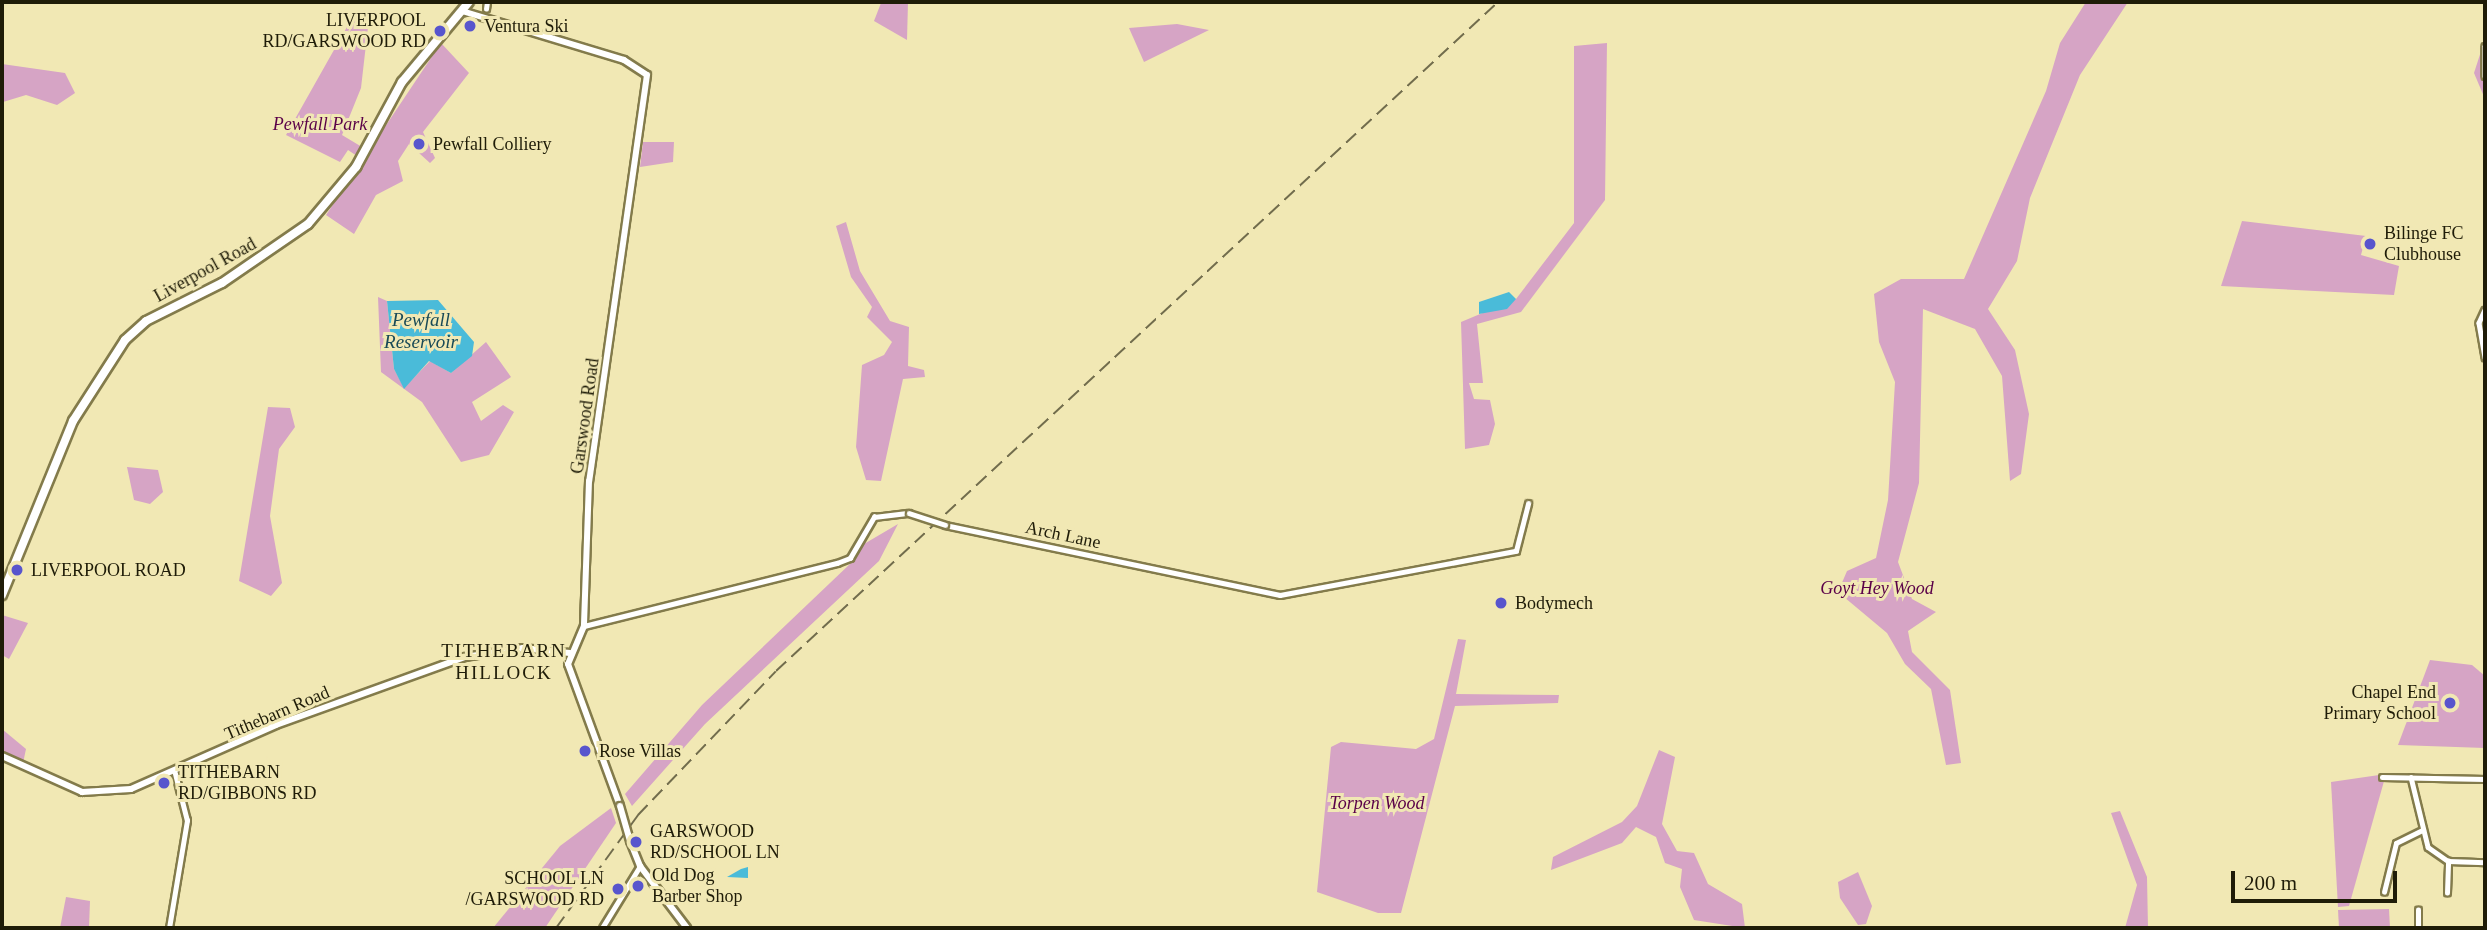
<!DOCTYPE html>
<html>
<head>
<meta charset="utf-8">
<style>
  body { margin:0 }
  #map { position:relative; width:2487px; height:930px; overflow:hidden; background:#f1e8b4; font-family:Georgia,serif }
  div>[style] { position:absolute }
  .green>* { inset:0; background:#d6a4c5 }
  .water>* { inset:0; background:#4abbd9 }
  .roads { filter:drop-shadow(2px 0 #837b4b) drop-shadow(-2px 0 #837b4b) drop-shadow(0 2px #837b4b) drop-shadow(0 -2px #837b4b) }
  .street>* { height:4.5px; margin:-2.25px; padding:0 2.25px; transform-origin:2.25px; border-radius:2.25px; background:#fff }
  .secondary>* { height:6px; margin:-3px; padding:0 3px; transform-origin:3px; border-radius:3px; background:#fff }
  .highway>* { height:8px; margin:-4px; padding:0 4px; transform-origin:4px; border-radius:4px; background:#fff }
  .rail>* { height:2px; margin-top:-1px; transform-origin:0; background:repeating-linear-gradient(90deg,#716c4c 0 14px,transparent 0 21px) }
  .bridges { filter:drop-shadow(2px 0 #837b4b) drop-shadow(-2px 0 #837b4b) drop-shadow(0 2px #837b4b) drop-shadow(0 -2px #837b4b) }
  .street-bridge>* { height:4.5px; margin:-2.25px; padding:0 2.25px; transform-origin:2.25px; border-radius:2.25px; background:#fff }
  .secondary-bridge>* { height:6px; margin:-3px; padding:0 3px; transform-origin:3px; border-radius:3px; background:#fff }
  .dots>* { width:19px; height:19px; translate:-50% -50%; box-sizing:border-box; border:4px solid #f1e8b4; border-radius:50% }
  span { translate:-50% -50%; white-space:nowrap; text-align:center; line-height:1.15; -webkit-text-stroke:6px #f1e8b4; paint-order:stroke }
  .poi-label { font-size:18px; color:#1f1c08 }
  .right { translate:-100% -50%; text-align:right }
  .left { translate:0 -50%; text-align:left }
  .park-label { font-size:18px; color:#5a0048; font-style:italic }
  .street-label { font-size:18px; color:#1f1c08 }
  .water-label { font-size:19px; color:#194a57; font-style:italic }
  .neighbourhood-label { font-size:19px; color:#1f1c08; letter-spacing:2px }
  .frame { position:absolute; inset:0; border:4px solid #1f1c08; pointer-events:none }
  .scale { position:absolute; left:2231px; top:871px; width:166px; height:32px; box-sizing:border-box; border:4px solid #1f1c08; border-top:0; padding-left:9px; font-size:21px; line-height:24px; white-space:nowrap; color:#1f1c08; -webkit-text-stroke:5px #f1e8b4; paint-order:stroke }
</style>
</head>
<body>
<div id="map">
  <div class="green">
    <i style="clip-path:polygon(908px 2px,907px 40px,874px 21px,881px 3px)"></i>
    <i style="clip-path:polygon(2086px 2px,2128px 2px,2080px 75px,2030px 198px,2017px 261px,1988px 309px,2015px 350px,2029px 414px,2021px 474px,2010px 481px,2002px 376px,1975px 329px,1923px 309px,1919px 483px,1898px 562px,1912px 599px,1936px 612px,1908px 631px,1912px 652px,1950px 690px,1961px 763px,1946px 765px,1931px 689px,1905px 664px,1887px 633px,1838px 592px,1847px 571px,1876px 558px,1888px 500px,1895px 382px,1879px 342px,1874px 294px,1901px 279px,1964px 279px,2046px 91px,2060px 43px)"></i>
    <i style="clip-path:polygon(352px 18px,368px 27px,361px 88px,342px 135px,362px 147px,357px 156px,348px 150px,340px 162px,286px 135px)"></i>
    <i style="clip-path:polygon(1177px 24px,1209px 30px,1144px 62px,1129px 28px)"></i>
    <i style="clip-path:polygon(2485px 39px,2485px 99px,2474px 73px)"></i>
    <i style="clip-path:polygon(441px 43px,469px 73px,423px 132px,435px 158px,430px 163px,409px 144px,398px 161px,403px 181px,376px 195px,354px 234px,326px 215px)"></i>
    <i style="clip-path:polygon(1607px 43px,1605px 200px,1521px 312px,1477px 324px,1483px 383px,1469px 383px,1474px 399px,1490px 400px,1495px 424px,1489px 445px,1465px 449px,1461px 322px,1516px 299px,1574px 223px,1574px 46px)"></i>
    <i style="clip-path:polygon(2px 64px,65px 73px,75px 93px,57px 105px,26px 95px,3px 102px)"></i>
    <i style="clip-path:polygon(643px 142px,674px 142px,673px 162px,640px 167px)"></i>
    <i style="clip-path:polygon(2242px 221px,2366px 236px,2361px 255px,2399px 266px,2394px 295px,2221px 286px)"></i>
    <i style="clip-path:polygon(846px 222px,860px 271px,890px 321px,909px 327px,908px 366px,924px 370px,925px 377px,903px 379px,881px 481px,866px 480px,856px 447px,862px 365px,884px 355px,892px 342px,867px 317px,872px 307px,851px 277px,836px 226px)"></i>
    <i style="clip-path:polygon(378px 297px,387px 301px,394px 369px,404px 388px,430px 361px,451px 373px,486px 342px,511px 377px,472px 402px,481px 421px,503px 405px,514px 412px,489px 455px,461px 462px,422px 402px,381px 372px)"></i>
    <i style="clip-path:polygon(268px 407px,290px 408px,295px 427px,279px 449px,270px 516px,282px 583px,271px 596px,239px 581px)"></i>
    <i style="clip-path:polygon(127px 467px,158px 470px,163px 492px,150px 504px,134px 500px)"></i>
    <i style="clip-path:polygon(898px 524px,879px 561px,705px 724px,632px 806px,625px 794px,702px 705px,851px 563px,864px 544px)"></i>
    <i style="clip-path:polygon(2px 615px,28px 623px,9px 659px,2px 655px)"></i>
    <i style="clip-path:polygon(1458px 639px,1466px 640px,1456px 694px,1559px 695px,1558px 703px,1455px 706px,1401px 913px,1378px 913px,1317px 892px,1331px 747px,1341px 742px,1416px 749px,1434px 739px)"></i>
    <i style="clip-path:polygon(2430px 660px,2472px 665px,2485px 676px,2485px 748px,2398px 745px)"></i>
    <i style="clip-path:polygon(2px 729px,26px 749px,22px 768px,2px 759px)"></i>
    <i style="clip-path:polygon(1659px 750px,1675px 757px,1662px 824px,1677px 851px,1694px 853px,1708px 884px,1742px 904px,1745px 928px,1694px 920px,1680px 887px,1682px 869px,1665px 863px,1656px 837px,1636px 827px,1622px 843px,1551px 870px,1553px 857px,1622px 822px,1637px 806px)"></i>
    <i style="clip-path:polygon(2386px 774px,2349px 906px,2338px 907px,2331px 782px)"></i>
    <i style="clip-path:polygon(611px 808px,616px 823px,545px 928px,493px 928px,560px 846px)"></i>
    <i style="clip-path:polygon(2120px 811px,2147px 877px,2148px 928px,2125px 928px,2137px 885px,2111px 813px)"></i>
    <i style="clip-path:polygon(1858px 872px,1872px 906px,1866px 924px,1858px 925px,1840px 898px,1838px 882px)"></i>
    <i style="clip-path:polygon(66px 897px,90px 901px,89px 928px,60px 928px)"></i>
    <i style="clip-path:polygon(2389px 909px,2390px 928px,2339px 928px,2338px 910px)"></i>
  </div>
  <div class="water">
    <i style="clip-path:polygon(1509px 292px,1516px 299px,1507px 309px,1479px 314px,1479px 302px)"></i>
    <i style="clip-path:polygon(438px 300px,474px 342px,472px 356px,451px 373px,429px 361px,404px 389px,394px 369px,387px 301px)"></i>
    <i style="clip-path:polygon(748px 867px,748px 878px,727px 877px,741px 869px)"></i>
  </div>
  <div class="roads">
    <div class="street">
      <i style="left:486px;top:9px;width:7px;rotate:-82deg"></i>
      <i style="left:2485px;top:46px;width:30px;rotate:90deg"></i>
      <i style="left:2485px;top:310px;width:14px;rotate:115deg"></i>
      <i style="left:2479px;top:323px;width:35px;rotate:80deg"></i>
      <i style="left:945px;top:525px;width:342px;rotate:11.8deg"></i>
      <i style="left:1280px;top:595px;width:240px;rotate:-10.6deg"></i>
      <i style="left:1516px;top:551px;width:49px;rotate:-75.7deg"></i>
      <i style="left:584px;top:626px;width:261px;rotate:-14deg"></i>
      <i style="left:837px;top:563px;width:14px;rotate:-21deg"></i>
      <i style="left:850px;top:558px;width:48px;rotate:-59.7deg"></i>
      <i style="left:874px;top:517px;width:35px;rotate:-7deg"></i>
      <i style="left:2382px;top:777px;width:103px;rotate:1.1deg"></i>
      <i style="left:2411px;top:777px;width:72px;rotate:76.3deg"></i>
      <i style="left:2428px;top:847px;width:24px;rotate:35deg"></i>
      <i style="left:2448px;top:861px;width:37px;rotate:2deg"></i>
      <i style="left:2384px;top:892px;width:50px;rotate:-76.2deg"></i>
      <i style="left:2396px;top:843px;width:30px;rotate:-26deg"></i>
      <i style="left:2447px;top:893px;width:32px;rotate:-88deg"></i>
      <i style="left:169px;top:928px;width:109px;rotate:-80.5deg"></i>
      <i style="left:187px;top:821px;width:49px;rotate:-104.3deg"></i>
      <i style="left:602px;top:928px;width:73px;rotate:-58.5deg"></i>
      <i style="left:2418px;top:928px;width:18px;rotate:-90deg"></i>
    </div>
    <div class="secondary">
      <i style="left:462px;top:11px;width:169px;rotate:16.8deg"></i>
      <i style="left:624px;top:60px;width:27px;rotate:33deg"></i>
      <i style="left:647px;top:75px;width:410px;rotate:98.1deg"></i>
      <i style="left:589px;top:481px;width:145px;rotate:92deg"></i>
      <i style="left:584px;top:626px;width:41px;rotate:112.8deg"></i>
      <i style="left:568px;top:664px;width:151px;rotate:69.9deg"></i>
      <i style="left:2px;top:756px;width:88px;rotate:24.2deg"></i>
      <i style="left:82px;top:792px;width:49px;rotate:-3.5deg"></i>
      <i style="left:131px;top:789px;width:158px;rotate:-23.8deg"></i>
      <i style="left:276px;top:725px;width:201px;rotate:-19.8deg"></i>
      <i style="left:465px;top:657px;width:59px;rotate:-8.8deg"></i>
      <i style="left:523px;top:648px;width:47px;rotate:6.1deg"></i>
      <i style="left:630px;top:841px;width:27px;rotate:68deg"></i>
      <i style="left:640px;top:866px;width:78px;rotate:52.8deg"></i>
    </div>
    <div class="highway">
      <i style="left:2px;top:595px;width:188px;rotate:-67.8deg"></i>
      <i style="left:73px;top:421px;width:96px;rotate:-57.3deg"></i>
      <i style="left:125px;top:340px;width:28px;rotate:-42deg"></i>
      <i style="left:146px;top:321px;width:85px;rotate:-26.6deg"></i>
      <i style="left:222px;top:283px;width:104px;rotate:-34.5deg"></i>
      <i style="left:308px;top:224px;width:75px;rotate:-49.9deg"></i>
      <i style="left:356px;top:167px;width:97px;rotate:-61.6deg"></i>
      <i style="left:402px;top:82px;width:104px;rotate:-50.1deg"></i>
    </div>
  </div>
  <div class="rail">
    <i style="left:556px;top:928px;width:140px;rotate:-54deg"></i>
    <i style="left:638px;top:815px;width:199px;rotate:-46.2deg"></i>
    <i style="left:776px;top:671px;width:984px;rotate:-42.82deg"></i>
  </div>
  <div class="bridges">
    <div class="street-bridge">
      <i style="left:909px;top:513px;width:38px;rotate:18deg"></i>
    </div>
    <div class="secondary-bridge">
      <i style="left:620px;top:806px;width:36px;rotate:74deg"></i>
    </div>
  </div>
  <div class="dots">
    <i style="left:470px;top:26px;background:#5855cd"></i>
    <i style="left:440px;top:31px;background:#5855cd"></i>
    <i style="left:419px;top:144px;background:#5855cd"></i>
    <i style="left:2370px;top:244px;background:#5855cd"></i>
    <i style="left:17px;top:570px;background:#5855cd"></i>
    <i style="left:1501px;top:603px;background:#5855cd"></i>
    <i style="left:2450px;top:703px;background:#5855cd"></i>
    <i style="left:585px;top:751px;background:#5855cd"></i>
    <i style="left:164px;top:783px;background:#5855cd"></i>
    <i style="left:636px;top:842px;background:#5855cd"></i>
    <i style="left:638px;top:886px;background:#5855cd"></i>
    <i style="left:618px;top:889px;background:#5855cd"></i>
  </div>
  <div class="poi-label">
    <span class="right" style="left:426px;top:31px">LIVERPOOL<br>RD/GARSWOOD RD</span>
    <span class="left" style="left:484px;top:26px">Ventura Ski</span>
    <span class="left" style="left:433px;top:144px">Pewfall Colliery</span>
    <span class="left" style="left:2384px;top:244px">Bilinge FC<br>Clubhouse</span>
    <span class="left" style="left:31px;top:570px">LIVERPOOL ROAD</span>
    <span class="left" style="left:1515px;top:603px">Bodymech</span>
    <span class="right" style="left:2436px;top:703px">Chapel End<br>Primary School</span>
    <span class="left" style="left:599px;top:751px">Rose Villas</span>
    <span class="left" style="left:178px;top:783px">TITHEBARN<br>RD/GIBBONS RD</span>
    <span class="left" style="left:650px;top:842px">GARSWOOD<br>RD/SCHOOL LN</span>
    <span class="left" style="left:652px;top:886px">Old Dog<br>Barber Shop</span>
    <span class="right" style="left:604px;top:889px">SCHOOL LN<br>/GARSWOOD RD</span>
  </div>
  <div class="park-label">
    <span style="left:320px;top:124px">Pewfall Park</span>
    <span style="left:1877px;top:588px">Goyt Hey Wood</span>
    <span style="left:1377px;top:803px">Torpen Wood</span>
  </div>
  <div class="street-label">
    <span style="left:205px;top:270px;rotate:-29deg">Liverpool Road</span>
    <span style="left:585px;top:416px;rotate:-82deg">Garswood Road</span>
    <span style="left:1063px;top:535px;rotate:12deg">Arch Lane</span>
    <span style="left:277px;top:713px;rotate:-23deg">Tithebarn Road</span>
  </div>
  <div class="water-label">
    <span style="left:421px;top:331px">Pewfall<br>Reservoir</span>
  </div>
  <div class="neighbourhood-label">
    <span style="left:504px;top:662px">TITHEBARN<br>HILLOCK</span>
  </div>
  <div class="frame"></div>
  <div class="scale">200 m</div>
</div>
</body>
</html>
